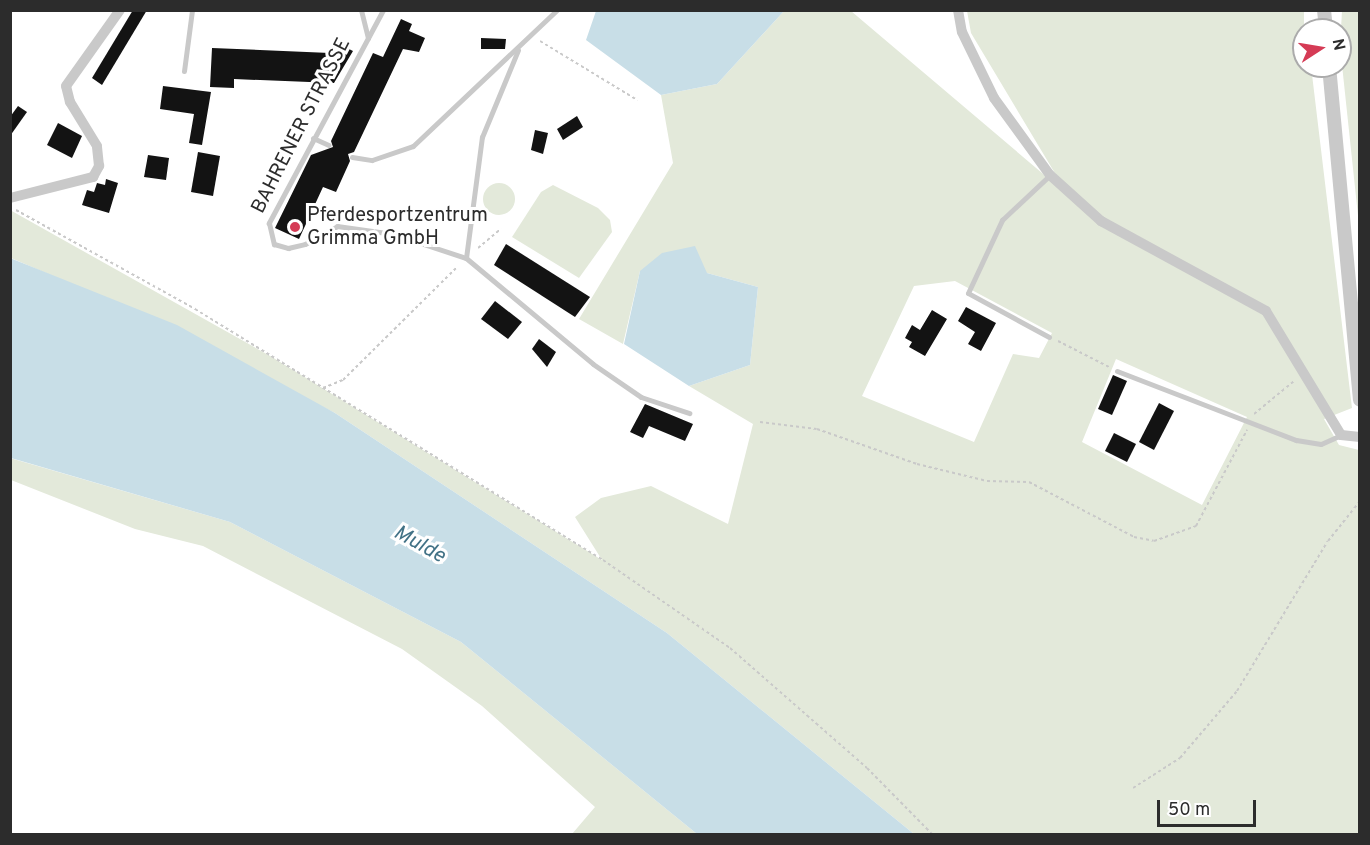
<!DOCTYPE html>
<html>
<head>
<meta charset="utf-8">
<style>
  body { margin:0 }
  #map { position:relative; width:1370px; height:845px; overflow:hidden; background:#fff; font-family:Overpass,sans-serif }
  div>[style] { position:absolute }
  .green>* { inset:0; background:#e3e9da }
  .round { border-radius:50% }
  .water>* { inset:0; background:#c8dee7 }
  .building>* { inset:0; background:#131313 }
  .path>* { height:2px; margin-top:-1px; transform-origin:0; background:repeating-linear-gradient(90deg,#c9c9c9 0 3px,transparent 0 6px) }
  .service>* { height:5px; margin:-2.5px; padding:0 2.5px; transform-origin:2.5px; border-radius:2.5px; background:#c9c9c9 }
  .minor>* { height:10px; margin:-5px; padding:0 5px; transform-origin:5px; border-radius:5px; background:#c9c9c9 }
  .tertiary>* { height:14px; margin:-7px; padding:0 7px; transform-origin:7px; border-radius:7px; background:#c9c9c9 }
  .dots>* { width:16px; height:16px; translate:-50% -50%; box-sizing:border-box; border:3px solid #fff; border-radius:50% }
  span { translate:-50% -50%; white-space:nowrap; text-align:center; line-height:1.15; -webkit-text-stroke:6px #fff; paint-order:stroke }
  .street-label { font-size:20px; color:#2c2c2c }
  .poi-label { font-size:20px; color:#2c2c2c }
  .left { translate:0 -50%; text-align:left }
  .water-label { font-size:21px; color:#427286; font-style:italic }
  .frame { position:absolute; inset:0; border:12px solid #2c2c2c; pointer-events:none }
  .north { position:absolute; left:1292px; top:18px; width:60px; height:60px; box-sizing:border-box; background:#fff; border:2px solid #ababab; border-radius:50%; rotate:78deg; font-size:16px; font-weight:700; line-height:24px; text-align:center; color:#2c2c2c }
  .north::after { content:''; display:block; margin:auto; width:21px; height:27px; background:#d53b55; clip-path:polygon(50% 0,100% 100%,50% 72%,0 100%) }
  .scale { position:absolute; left:1157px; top:800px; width:99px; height:27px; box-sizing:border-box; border:3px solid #2c2c2c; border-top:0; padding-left:8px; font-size:18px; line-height:21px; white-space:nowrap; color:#2c2c2c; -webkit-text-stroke:4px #fff; paint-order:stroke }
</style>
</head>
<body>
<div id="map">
  <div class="green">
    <i style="clip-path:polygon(evenodd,784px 11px,851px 11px,1068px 195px,971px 33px,967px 11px,1304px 11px,1304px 66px,1311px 66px,1352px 408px,1324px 419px,1339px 445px,1359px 450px,1359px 834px,914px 834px,667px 633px,335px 413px,95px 294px,11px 258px,10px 210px,272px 357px,602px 560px,575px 517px,601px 498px,651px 486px,728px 524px,753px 424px,689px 386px,750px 365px,758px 287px,707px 273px,640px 271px,623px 344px,579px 319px,673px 163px,661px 95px,717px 84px,784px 11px,955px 281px,1052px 333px,1039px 358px,1013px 354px,974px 442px,862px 396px,914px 286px,955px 281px,784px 11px,1116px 359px,1247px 417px,1202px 505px,1082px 442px,1116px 359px)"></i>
    <i style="clip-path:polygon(1342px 11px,1359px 11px,1359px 225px,1340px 46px)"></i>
    <i class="round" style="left:483px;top:183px;width:32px;height:32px"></i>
    <i style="clip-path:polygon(553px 185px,598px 208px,610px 220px,612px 232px,579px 278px,512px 237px,541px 192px)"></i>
    <i style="clip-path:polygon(10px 458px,230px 522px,461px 642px,697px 834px,572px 834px,595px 807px,482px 706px,402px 649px,203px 546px,135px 529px,11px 480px)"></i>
  </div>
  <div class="water">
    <i style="clip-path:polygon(596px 11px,596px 10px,784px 11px,717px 84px,661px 95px,586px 40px)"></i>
    <i style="clip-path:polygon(695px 246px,707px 273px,758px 287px,750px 365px,689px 386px,624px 344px,640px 271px,662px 253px)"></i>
    <i style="clip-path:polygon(10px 258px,177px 325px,335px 413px,667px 633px,914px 834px,697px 834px,461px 642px,230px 522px,11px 458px)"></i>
  </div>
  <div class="building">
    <i style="clip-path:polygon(133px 10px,147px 10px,102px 85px,92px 78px)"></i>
    <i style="clip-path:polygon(401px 19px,412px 24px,409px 31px,425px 38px,419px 52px,403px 49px,354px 152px,348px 154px,350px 161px,336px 192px,323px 187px,299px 239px,275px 228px,311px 155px,333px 147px,331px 141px,373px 53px,383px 57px)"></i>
    <i style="clip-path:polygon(481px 38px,506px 39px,505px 49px,481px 49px)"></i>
    <i style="clip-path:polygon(335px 42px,353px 51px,334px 83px,234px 79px,234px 88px,210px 87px,212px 48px,330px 53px)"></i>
    <i style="clip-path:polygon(163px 86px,211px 92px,202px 145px,189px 143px,194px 114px,160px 109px)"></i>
    <i style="clip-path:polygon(18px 106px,27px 112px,10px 136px,10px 117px)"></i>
    <i style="clip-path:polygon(577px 116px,583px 127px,563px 140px,557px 129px)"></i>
    <i style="clip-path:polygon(58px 123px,82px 136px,72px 158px,47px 145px)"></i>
    <i style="clip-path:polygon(535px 130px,548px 133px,543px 154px,531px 150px)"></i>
    <i style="clip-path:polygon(198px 152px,220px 156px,213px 196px,191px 192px)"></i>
    <i style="clip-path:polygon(148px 155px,169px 158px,166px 180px,144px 177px)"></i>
    <i style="clip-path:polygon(106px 179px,118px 183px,109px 213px,82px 205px,87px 190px,94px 192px,97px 183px,105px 185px)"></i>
    <i style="clip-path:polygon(506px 244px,590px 297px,575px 317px,494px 265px)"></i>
    <i style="clip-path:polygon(495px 301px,522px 322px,508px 339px,481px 319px)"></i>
    <i style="clip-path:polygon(966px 307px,996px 323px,981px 351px,968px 344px,975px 332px,958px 321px)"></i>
    <i style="clip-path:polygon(932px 310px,947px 319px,925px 356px,909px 347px,912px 342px,905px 338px,912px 325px,920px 330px)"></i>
    <i style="clip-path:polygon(539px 339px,556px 352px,547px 367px,532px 349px)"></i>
    <i style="clip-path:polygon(1113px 375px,1127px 381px,1112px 415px,1098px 409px)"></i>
    <i style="clip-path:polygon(1159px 403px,1174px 411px,1154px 450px,1139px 442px)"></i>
    <i style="clip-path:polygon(645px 404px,693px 424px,685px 441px,649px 426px,643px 438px,630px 432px)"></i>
    <i style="clip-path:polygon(1114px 433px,1136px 444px,1127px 462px,1105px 451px)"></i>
  </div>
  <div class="path">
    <i style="left:540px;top:41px;width:114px;rotate:31.3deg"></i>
    <i style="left:16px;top:210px;width:205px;rotate:28.9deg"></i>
    <i style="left:195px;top:309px;width:479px;rotate:31.6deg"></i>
    <i style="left:603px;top:560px;width:155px;rotate:34.7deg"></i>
    <i style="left:730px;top:648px;width:182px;rotate:41.2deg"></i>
    <i style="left:867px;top:768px;width:93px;rotate:45.4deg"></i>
    <i style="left:478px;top:248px;width:30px;rotate:-40deg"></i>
    <i style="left:1058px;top:341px;width:57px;rotate:27deg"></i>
    <i style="left:323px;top:388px;width:22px;rotate:-22deg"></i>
    <i style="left:343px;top:380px;width:162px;rotate:-44.7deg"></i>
    <i style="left:1254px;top:414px;width:52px;rotate:-39.5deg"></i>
    <i style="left:760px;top:422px;width:57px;rotate:7deg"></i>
    <i style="left:817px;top:429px;width:106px;rotate:19.3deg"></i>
    <i style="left:917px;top:464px;width:72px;rotate:13.7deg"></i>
    <i style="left:987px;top:481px;width:42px;rotate:1.4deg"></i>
    <i style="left:1029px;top:482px;width:119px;rotate:27.6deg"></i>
    <i style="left:1134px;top:537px;width:20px;rotate:11deg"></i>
    <i style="left:1154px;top:541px;width:45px;rotate:-19.7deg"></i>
    <i style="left:1196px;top:526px;width:109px;rotate:-62deg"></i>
    <i style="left:1133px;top:788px;width:56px;rotate:-32.6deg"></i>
    <i style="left:1180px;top:758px;width:88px;rotate:-49.6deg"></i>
    <i style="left:1237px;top:691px;width:175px;rotate:-58.8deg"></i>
    <i style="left:1328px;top:541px;width:51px;rotate:-51.3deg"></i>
  </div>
  <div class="service">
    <i style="left:361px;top:10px;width:29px;rotate:76deg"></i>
    <i style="left:383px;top:10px;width:242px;rotate:118.2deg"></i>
    <i style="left:269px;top:223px;width:22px;rotate:77deg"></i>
    <i style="left:274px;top:244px;width:15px;rotate:16deg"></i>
    <i style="left:288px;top:248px;width:17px;rotate:-13deg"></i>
    <i style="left:305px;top:244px;width:37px;rotate:-29deg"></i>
    <i style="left:337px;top:226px;width:57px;rotate:8.1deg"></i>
    <i style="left:393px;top:234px;width:77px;rotate:18.2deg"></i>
    <i style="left:466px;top:258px;width:165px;rotate:39.8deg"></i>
    <i style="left:593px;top:364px;width:58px;rotate:34.5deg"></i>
    <i style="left:641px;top:397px;width:51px;rotate:18.4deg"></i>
    <i style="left:184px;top:71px;width:62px;rotate:-82.5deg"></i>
    <i style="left:313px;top:138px;width:17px;rotate:24deg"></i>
    <i style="left:352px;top:157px;width:20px;rotate:9deg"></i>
    <i style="left:372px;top:160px;width:43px;rotate:-18.9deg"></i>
    <i style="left:413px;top:146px;width:198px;rotate:-43.4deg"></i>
    <i style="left:466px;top:258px;width:122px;rotate:-82.5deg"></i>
    <i style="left:482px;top:137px;width:94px;rotate:-67.5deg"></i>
    <i style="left:1049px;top:337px;width:92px;rotate:-151.5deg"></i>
    <i style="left:968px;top:293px;width:81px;rotate:-65deg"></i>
    <i style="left:1002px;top:220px;width:66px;rotate:-43.2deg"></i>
    <i style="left:1117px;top:371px;width:192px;rotate:21.1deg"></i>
    <i style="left:1296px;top:440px;width:25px;rotate:9deg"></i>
    <i style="left:1321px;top:444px;width:22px;rotate:-24deg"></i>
  </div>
  <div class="minor">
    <i style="left:958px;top:10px;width:22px;rotate:80deg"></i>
    <i style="left:962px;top:32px;width:73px;rotate:64.1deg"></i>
    <i style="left:994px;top:98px;width:95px;rotate:54deg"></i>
    <i style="left:1050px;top:175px;width:69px;rotate:42deg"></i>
    <i style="left:1101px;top:221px;width:188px;rotate:28.6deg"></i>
    <i style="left:1266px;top:311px;width:145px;rotate:58.8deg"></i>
    <i style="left:1341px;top:435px;width:19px;rotate:6deg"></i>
    <i style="left:10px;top:198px;width:86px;rotate:-14.2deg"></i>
    <i style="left:93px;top:177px;width:13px;rotate:-61deg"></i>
    <i style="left:99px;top:166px;width:20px;rotate:-96deg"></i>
    <i style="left:97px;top:146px;width:52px;rotate:-121.5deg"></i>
    <i style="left:70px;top:102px;width:16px;rotate:-104deg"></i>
    <i style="left:66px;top:86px;width:93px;rotate:-54.6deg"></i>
  </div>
  <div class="tertiary">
    <i style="left:1324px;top:10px;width:20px;rotate:84deg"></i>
    <i style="left:1329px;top:66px;width:335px;rotate:84.7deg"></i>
  </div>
  <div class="dots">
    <i style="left:295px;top:227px;background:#d53b55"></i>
  </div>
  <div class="street-label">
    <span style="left:302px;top:126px;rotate:-63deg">BAHRENER STRASSE</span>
  </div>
  <div class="poi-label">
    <span class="left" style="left:307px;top:228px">Pferdesportzentrum<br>Grimma GmbH</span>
  </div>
  <div class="water-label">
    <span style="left:419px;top:545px;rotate:29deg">Mulde</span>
  </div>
  <div class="frame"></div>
  <div class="north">N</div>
  <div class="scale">50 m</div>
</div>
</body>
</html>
